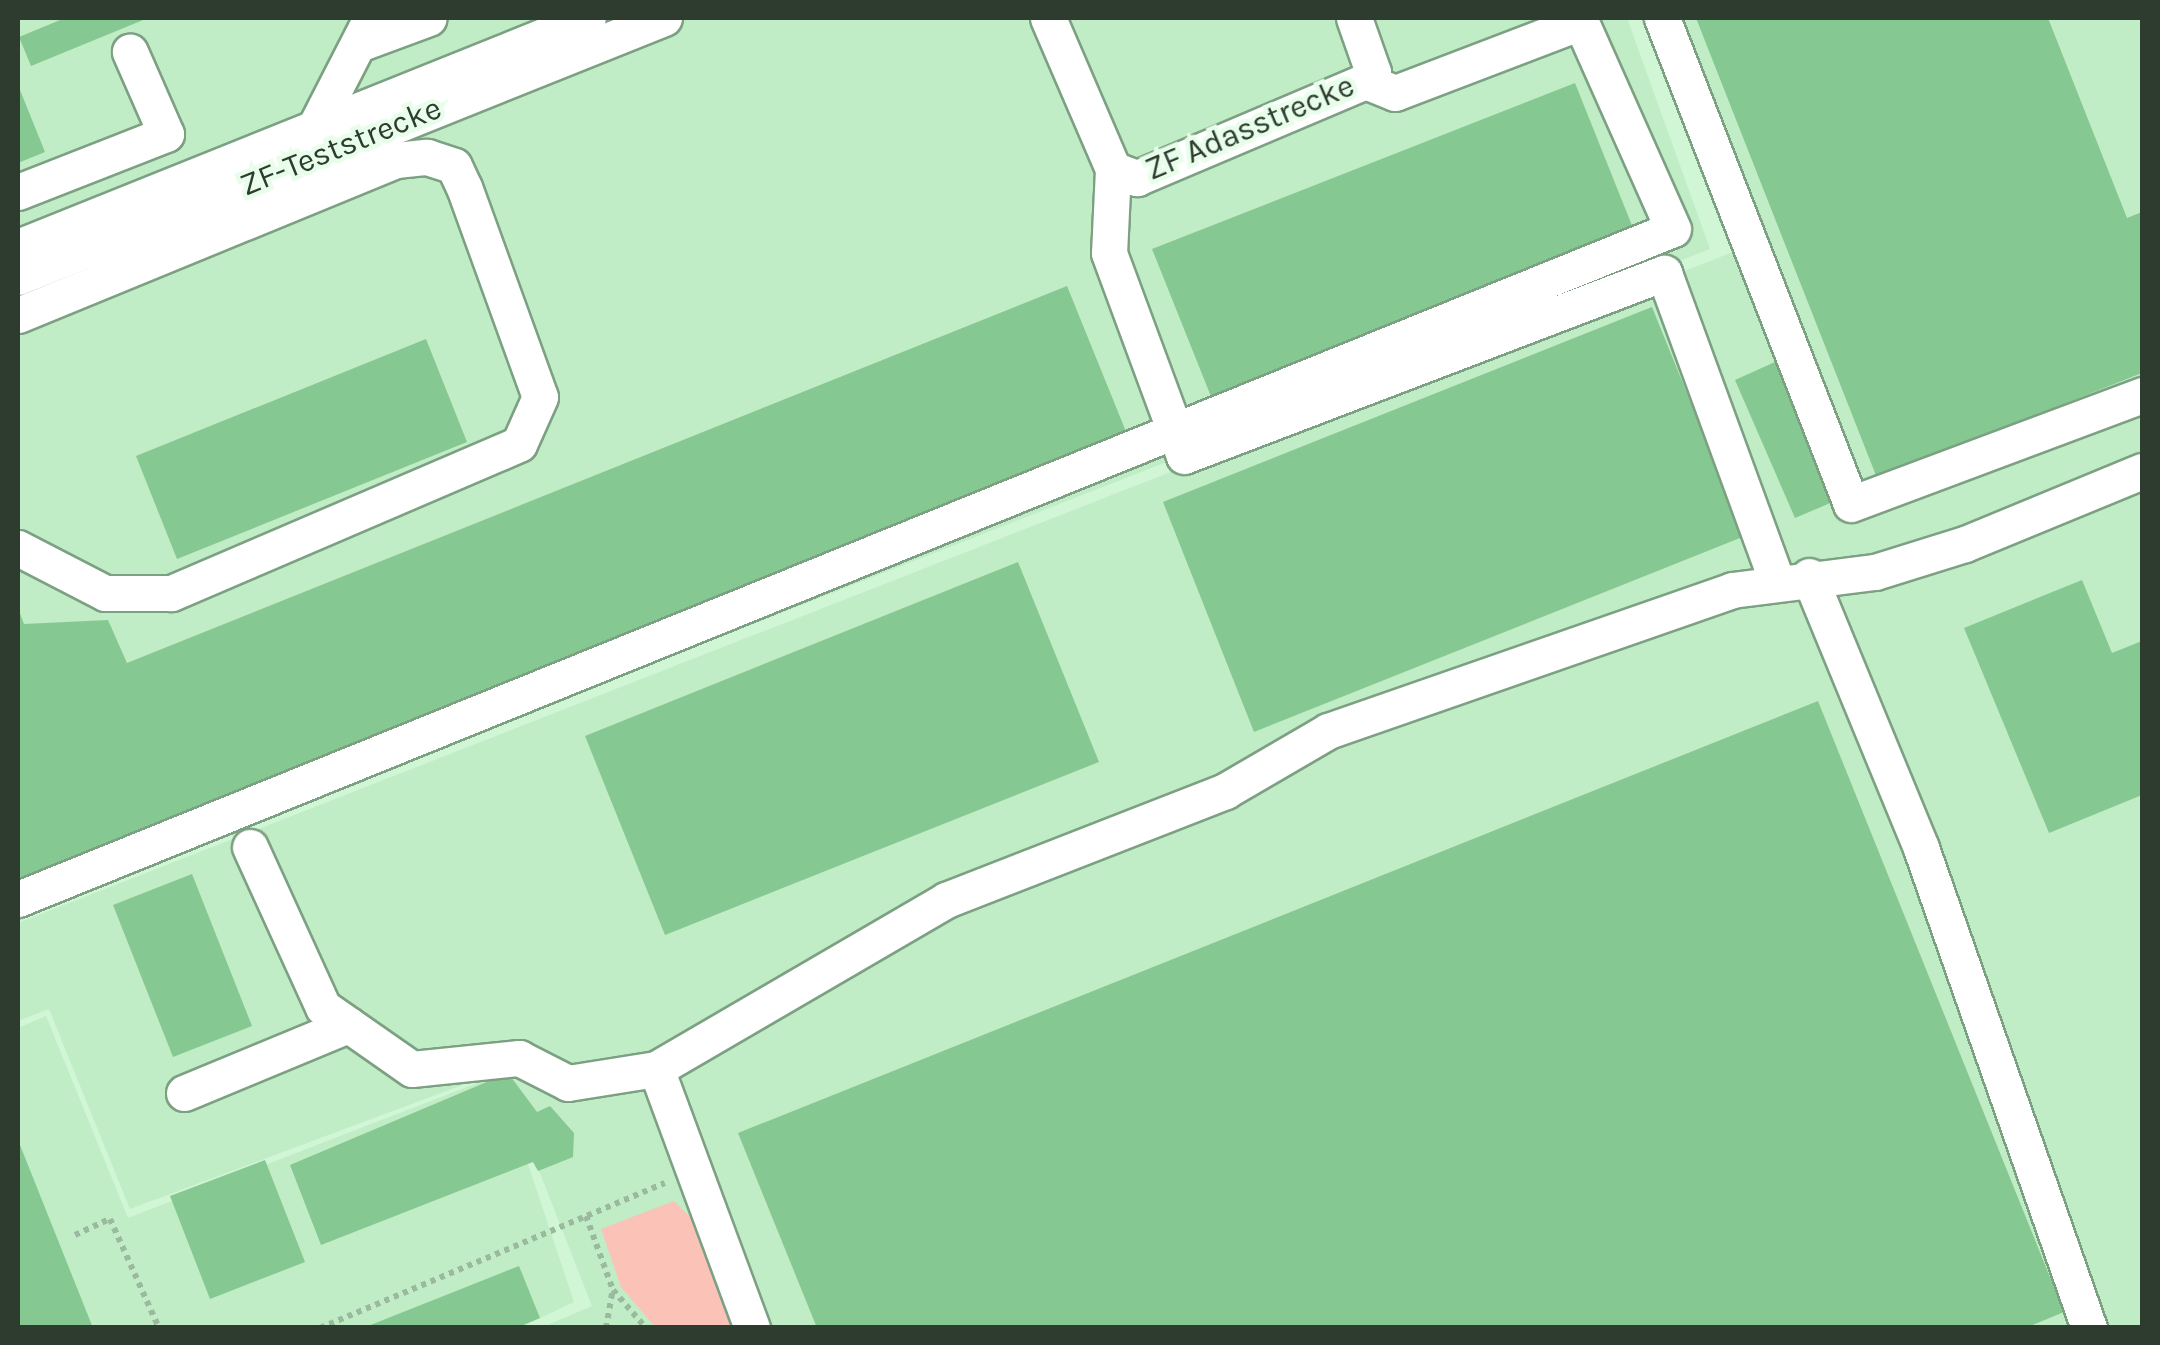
<!DOCTYPE html>
<html>
<head>
<meta charset="utf-8">
<style>
  body { margin:0 }
  #map { position:relative; width:2160px; height:1345px; overflow:hidden; background:#d0f6d5; font-family:Karla,sans-serif }
  div>[style] { position:absolute }
  .built>* { inset:0; background:#c0ecc6 }
  .green>* { inset:0; background:#fbc2b8 }
  .building>* { inset:0; background:#86c891 }
  .path>* { height:6px; margin-top:-3px; transform-origin:0; background:repeating-linear-gradient(90deg,#9bb99f 0 5px,transparent 0 10px) }
  .roads { filter:drop-shadow(2px 0 #7ca082) drop-shadow(-2px 0 #7ca082) drop-shadow(0 2px #7ca082) drop-shadow(0 -2px #7ca082) }
  .minor>* { height:35px; margin:-17.5px; padding:0 17.5px; transform-origin:17.5px; border-radius:17.5px; background:#fff }
  span { translate:-50% -50%; white-space:nowrap; text-align:center; line-height:1.15; -webkit-text-stroke:9px #e8feeb; paint-order:stroke }
  .street-label { font-size:32px; color:#2d3c2f }
  .frame { position:absolute; inset:0; border:20px solid #2d3c2f; pointer-events:none }
</style>
</head>
<body>
<div id="map">
  <div class="built">
    <i style="clip-path:polygon(18px 18px,1627px 18px,1710px 249px,18px 912px)"></i>
    <i style="clip-path:polygon(1644px 18px,2142px 18px,2142px 1327px,543px 1327px,592px 1306px,500px 1071px,130px 1209px,49px 1009px,18px 1021px,18px 923px,1733px 252px)"></i>
    <i style="clip-path:polygon(46px 1016px,128px 1218px,498px 1075px,574px 1302px,519px 1328px,18px 1328px,18px 1028px)"></i>
  </div>
  <div class="green">
    <i style="clip-path:polygon(674px 1201px,699px 1226px,740px 1327px,655px 1327px,621px 1287px,601px 1229px)"></i>
  </div>
  <div class="building">
    <i style="clip-path:polygon(65px 18px,148px 18px,31px 66px,19px 37px)"></i>
    <i style="clip-path:polygon(1696px 18px,2048px 18px,2127px 218px,2142px 212px,2142px 373px,1877px 478px)"></i>
    <i style="clip-path:polygon(1575px 83px,1637px 238px,1214px 404px,1152px 249px)"></i>
    <i style="clip-path:polygon(18px 85px,45px 152px,18px 163px)"></i>
    <i style="clip-path:polygon(1067px 286px,1129px 439px,18px 885px,18px 608px,24px 624px,108px 620px,127px 663px)"></i>
    <i style="clip-path:polygon(1652px 307px,1745px 536px,1254px 732px,1163px 502px)"></i>
    <i style="clip-path:polygon(426px 339px,467px 442px,177px 559px,136px 456px)"></i>
    <i style="clip-path:polygon(1775px 362px,1835px 501px,1795px 518px,1735px 380px)"></i>
    <i style="clip-path:polygon(1018px 562px,1099px 762px,665px 935px,585px 736px)"></i>
    <i style="clip-path:polygon(2082px 580px,2112px 653px,2142px 641px,2142px 795px,2049px 833px,1964px 628px)"></i>
    <i style="clip-path:polygon(1818px 701px,2064px 1312px,2025px 1328px,817px 1328px,738px 1133px)"></i>
    <i style="clip-path:polygon(192px 874px,252px 1026px,173px 1057px,113px 905px)"></i>
    <i style="clip-path:polygon(508px 1073px,537px 1112px,550px 1106px,574px 1133px,573px 1157px,538px 1171px,533px 1162px,321px 1245px,290px 1165px)"></i>
    <i style="clip-path:polygon(18px 1140px,93px 1328px,18px 1328px)"></i>
    <i style="clip-path:polygon(265px 1160px,305px 1262px,210px 1299px,170px 1196px)"></i>
    <i style="clip-path:polygon(519px 1266px,540px 1318px,516px 1328px,363px 1328px)"></i>
  </div>
  <div class="path">
    <i style="left:586px;top:1216px;width:79px;rotate:70deg"></i>
    <i style="left:613px;top:1290px;width:50px;rotate:49deg"></i>
    <i style="left:75px;top:1235px;width:38px;rotate:-25deg"></i>
    <i style="left:110px;top:1219px;width:120px;rotate:65.8deg"></i>
    <i style="left:320px;top:1328px;width:374px;rotate:-22.8deg"></i>
    <i style="left:606px;top:1328px;width:39px;rotate:-80deg"></i>
  </div>
  <div class="roads">
    <div class="minor">
      <i style="left:1048px;top:18px;width:164px;rotate:66.7deg"></i>
      <i style="left:1113px;top:169px;width:26px;rotate:21deg"></i>
      <i style="left:1137px;top:178px;width:248px;rotate:-23deg"></i>
      <i style="left:1365px;top:81px;width:12px;rotate:-48deg"></i>
      <i style="left:1373px;top:72px;width:57px;rotate:-109.4deg"></i>
      <i style="left:1662px;top:18px;width:521px;rotate:68.75deg"></i>
      <i style="left:1851px;top:504px;width:311px;rotate:-20.5deg"></i>
      <i style="left:361px;top:43px;width:72px;rotate:-20.2deg"></i>
      <i style="left:315px;top:127px;width:123px;rotate:-62.8deg"></i>
      <i style="left:1113px;top:169px;width:84px;rotate:92.7deg"></i>
      <i style="left:1109px;top:253px;width:216px;rotate:69.7deg"></i>
      <i style="left:1184px;top:456px;width:514px;rotate:-20.87deg"></i>
      <i style="left:1664px;top:273px;width:329px;rotate:69.9deg"></i>
      <i style="left:18px;top:192px;width:159px;rotate:-21.4deg"></i>
      <i style="left:166px;top:134px;width:90px;rotate:-113.7deg"></i>
      <i style="left:18px;top:247px;width:614px;rotate:-21.89deg"></i>
      <i style="left:18px;top:277px;width:696px;rotate:-21.85deg"></i>
      <i style="left:18px;top:315px;width:409px;rotate:-22.3deg"></i>
      <i style="left:396px;top:160px;width:31px;rotate:-6deg"></i>
      <i style="left:427px;top:157px;width:28px;rotate:18deg"></i>
      <i style="left:454px;top:166px;width:23px;rotate:65deg"></i>
      <i style="left:464px;top:187px;width:223px;rotate:70.1deg"></i>
      <i style="left:540px;top:397px;width:51px;rotate:114.1deg"></i>
      <i style="left:519px;top:444px;width:379px;rotate:156.8deg"></i>
      <i style="left:171px;top:593px;width:66px;rotate:180deg"></i>
      <i style="left:105px;top:593px;width:98px;rotate:-152.7deg"></i>
      <i style="left:1809px;top:576px;width:294px;rotate:67.6deg"></i>
      <i style="left:1921px;top:848px;width:509px;rotate:70.71deg"></i>
      <i style="left:250px;top:847px;width:176px;rotate:65.5deg"></i>
      <i style="left:323px;top:1007px;width:108px;rotate:34.9deg"></i>
      <i style="left:412px;top:1069px;width:108px;rotate:-5.9deg"></i>
      <i style="left:519px;top:1058px;width:55px;rotate:27deg"></i>
      <i style="left:568px;top:1083px;width:89px;rotate:-9deg"></i>
      <i style="left:18px;top:899px;width:1785px;rotate:-22.04deg"></i>
      <i style="left:1673px;top:229px;width:227px;rotate:-114deg"></i>
      <i style="left:1581px;top:22px;width:199px;rotate:159.1deg"></i>
      <i style="left:1395px;top:93px;width:32px;rotate:-158deg"></i>
      <i style="left:184px;top:1093px;width:178px;rotate:-22.5deg"></i>
      <i style="left:752px;top:1328px;width:276px;rotate:-110.3deg"></i>
      <i style="left:656px;top:1069px;width:336px;rotate:-30.2deg"></i>
      <i style="left:946px;top:900px;width:300px;rotate:-21.3deg"></i>
      <i style="left:1225px;top:791px;width:119px;rotate:-30.2deg"></i>
      <i style="left:1328px;top:731px;width:428px;rotate:-19.2deg"></i>
      <i style="left:1732px;top:590px;width:144px;rotate:-7.2deg"></i>
      <i style="left:1875px;top:572px;width:94px;rotate:-17.3deg"></i>
      <i style="left:1965px;top:544px;width:191px;rotate:-22.4deg"></i>
    </div>
  </div>
  <div class="street-label">
    <span style="left:1250px;top:128px;rotate:-23deg">ZF Adasstrecke</span>
    <span style="left:341px;top:147px;rotate:-22deg">ZF-Teststrecke</span>
  </div>
  <div class="frame"></div>
</div>
</body>
</html>
